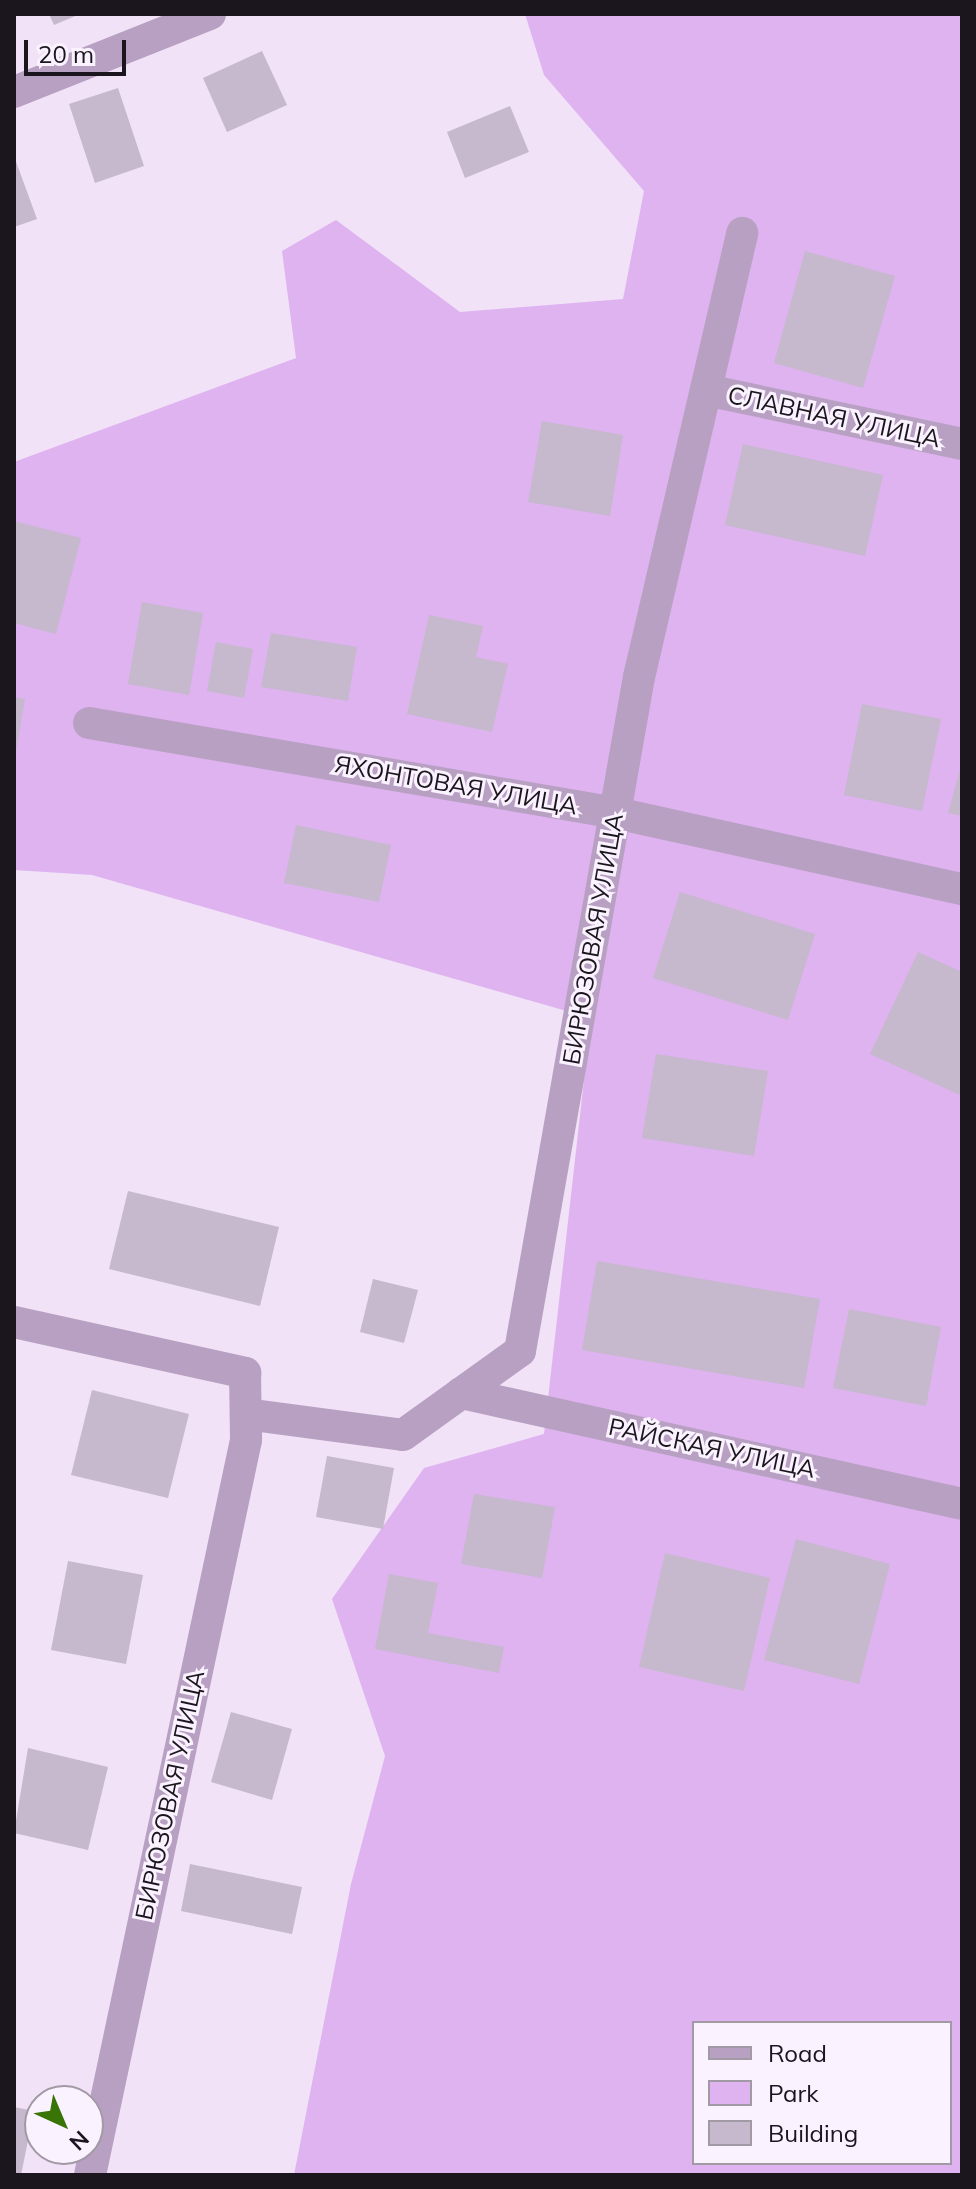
<!DOCTYPE html>
<html>
<head>
<meta charset="utf-8">
<style>
  body { margin:0 }
  #map { position:relative; width:976px; height:2189px; overflow:hidden; background:#f1e2f7; font-family:Mulish,sans-serif }
  div>[style] { position:absolute }
  .green>* { inset:0; background:#deb3f0 }
  .building>* { inset:0; background:#c6b8cd }
  .minor>* { height:32px; margin:-16px; padding:0 16px; transform-origin:16px; border-radius:16px; background:#b8a0c2 }
  span { translate:-50% -50%; white-space:nowrap; text-align:center; line-height:1.15; -webkit-text-stroke:6px #fbf2ff; paint-order:stroke }
  .street-label { font-size:24px; color:#1b151d }
  .frame { position:absolute; inset:0; border:16px solid #1b151d; pointer-events:none }
  .legend { position:absolute; left:692px; top:2021px; width:260px; height:144px; box-sizing:border-box; background:#fbf2ff; border:2px solid #a19aa5; margin:0; padding:10px 14px; list-style:none; font-size:24px; color:#1b151d }
  .legend li { display:flex; align-items:center; gap:16px; height:40px }
  .legend b { width:40px; border:2px solid #a19aa5 }
  .north { position:absolute; left:24px; top:2085px; width:80px; height:80px; box-sizing:border-box; background:#fbf2ff; border:2px solid #a19aa5; border-radius:50%; rotate:136deg; font-size:22px; font-weight:700; line-height:32px; text-align:center; color:#1b151d }
  .north::after { content:''; display:block; margin:auto; width:28px; height:36px; background:#397407; clip-path:polygon(50% 0,100% 100%,50% 72%,0 100%) }
  .scale { position:absolute; left:24px; top:40px; width:102px; height:36px; box-sizing:border-box; border:4px solid #1b151d; border-top:0; padding-left:10px; font-size:24px; line-height:28px; white-space:nowrap; color:#1b151d; -webkit-text-stroke:6px #fbf2ff; paint-order:stroke }
</style>
</head>
<body>
<div id="map">
  <div class="green">
    <i style="clip-path:polygon(evenodd,525px 14px,962px 14px,962px 2175px,294px 2175px,351px 1884px,385px 1756px,332px 1599px,424px 1468px,544px 1434px,591px 1018px,92px 875px,14px 870px,14px 462px,296px 358px,282px 251px,336px 220px,460px 312px,623px 299px,644px 191px,544px 75px,525px 14px,694px 2023px,950px 2023px,950px 2163px,694px 2163px,694px 2023px)"></i>
  </div>
  <div class="building">
    <i style="clip-path:polygon(49px 14px,80px 14px,54px 25px)"></i>
    <i style="clip-path:polygon(262px 51px,287px 105px,227px 132px,203px 78px)"></i>
    <i style="clip-path:polygon(118px 88px,144px 166px,95px 183px,69px 104px)"></i>
    <i style="clip-path:polygon(510px 106px,529px 152px,465px 178px,447px 132px)"></i>
    <i style="clip-path:polygon(14px 156px,37px 219px,14px 227px)"></i>
    <i style="clip-path:polygon(805px 251px,895px 276px,863px 388px,774px 363px)"></i>
    <i style="clip-path:polygon(542px 421px,623px 435px,610px 516px,528px 502px)"></i>
    <i style="clip-path:polygon(743px 444px,883px 475px,865px 556px,725px 525px)"></i>
    <i style="clip-path:polygon(14px 521px,81px 538px,56px 634px,14px 623px)"></i>
    <i style="clip-path:polygon(142px 602px,203px 613px,189px 695px,128px 684px)"></i>
    <i style="clip-path:polygon(429px 615px,483px 626px,476px 657px,508px 664px,492px 732px,407px 714px)"></i>
    <i style="clip-path:polygon(271px 633px,357px 647px,348px 701px,261px 687px)"></i>
    <i style="clip-path:polygon(216px 642px,253px 649px,244px 698px,207px 691px)"></i>
    <i style="clip-path:polygon(14px 697px,25px 699px,16px 751px,14px 751px)"></i>
    <i style="clip-path:polygon(862px 704px,941px 719px,922px 811px,844px 795px)"></i>
    <i style="clip-path:polygon(961px 766px,962px 766px,962px 816px,948px 813px)"></i>
    <i style="clip-path:polygon(296px 825px,391px 845px,379px 902px,284px 883px)"></i>
    <i style="clip-path:polygon(680px 892px,815px 934px,788px 1020px,653px 978px)"></i>
    <i style="clip-path:polygon(918px 952px,962px 972px,962px 1096px,870px 1054px)"></i>
    <i style="clip-path:polygon(656px 1054px,768px 1071px,754px 1156px,642px 1138px)"></i>
    <i style="clip-path:polygon(128px 1191px,279px 1227px,260px 1306px,109px 1269px)"></i>
    <i style="clip-path:polygon(597px 1261px,820px 1299px,804px 1388px,582px 1350px)"></i>
    <i style="clip-path:polygon(373px 1279px,418px 1290px,404px 1343px,360px 1332px)"></i>
    <i style="clip-path:polygon(849px 1309px,941px 1327px,926px 1406px,833px 1388px)"></i>
    <i style="clip-path:polygon(92px 1390px,189px 1414px,168px 1498px,71px 1475px)"></i>
    <i style="clip-path:polygon(327px 1456px,394px 1468px,383px 1529px,316px 1517px)"></i>
    <i style="clip-path:polygon(474px 1494px,555px 1507px,542px 1578px,461px 1564px)"></i>
    <i style="clip-path:polygon(796px 1539px,890px 1564px,859px 1684px,764px 1660px)"></i>
    <i style="clip-path:polygon(665px 1553px,770px 1578px,744px 1691px,639px 1667px)"></i>
    <i style="clip-path:polygon(68px 1561px,143px 1575px,126px 1664px,51px 1650px)"></i>
    <i style="clip-path:polygon(389px 1574px,438px 1583px,428px 1633px,504px 1647px,499px 1673px,375px 1649px)"></i>
    <i style="clip-path:polygon(231px 1712px,292px 1729px,272px 1800px,211px 1782px)"></i>
    <i style="clip-path:polygon(28px 1748px,108px 1767px,88px 1850px,14px 1833px)"></i>
    <i style="clip-path:polygon(190px 1864px,302px 1887px,292px 1934px,181px 1911px)"></i>
    <i style="clip-path:polygon(14px 2107px,34px 2111px,21px 2175px,14px 2175px)"></i>
  </div>
  <div class="minor">
    <i style="left:14px;top:92px;width:211px;rotate:-21.7deg"></i>
    <i style="left:706px;top:390px;width:262px;rotate:11.9deg"></i>
    <i style="left:89px;top:723px;width:535px;rotate:9.69deg"></i>
    <i style="left:616px;top:813px;width:354px;rotate:12.4deg"></i>
    <i style="left:14px;top:1322px;width:237px;rotate:12.4deg"></i>
    <i style="left:245px;top:1373px;width:67px;rotate:89.1deg"></i>
    <i style="left:246px;top:1440px;width:751px;rotate:101.98deg"></i>
    <i style="left:461px;top:1393px;width:513px;rotate:12.49deg"></i>
    <i style="left:246px;top:1414px;width:158px;rotate:7.6deg"></i>
    <i style="left:403px;top:1435px;width:144px;rotate:-35.7deg"></i>
    <i style="left:520px;top:1351px;width:684px;rotate:-79.99deg"></i>
    <i style="left:639px;top:677px;width:456px;rotate:-76.9deg"></i>
  </div>
  <div class="street-label">
    <span style="left:834px;top:417px;rotate:12deg">СЛАВНАЯ УЛИЦА</span>
    <span style="left:456px;top:785px;rotate:10deg">ЯХОНТОВАЯ УЛИЦА</span>
    <span style="left:593px;top:939px;rotate:-80deg">БИРЮЗОВАЯ УЛИЦА</span>
    <span style="left:712px;top:1448px;rotate:12deg">РАЙСКАЯ УЛИЦА</span>
    <span style="left:170px;top:1795px;rotate:-78deg">БИРЮЗОВАЯ УЛИЦА</span>
  </div>
  <div class="frame"></div>
  <ul class="legend">
  <li><b style="height:10px;background:#b8a0c2"></b>Road</li>
  <li><b style="height:22px;background:#deb3f0"></b>Park</li>
  <li><b style="height:22px;background:#c6b8cd"></b>Building</li>
  </ul>
  <div class="north">N</div>
  <div class="scale">20 m</div>
</div>
</body>
</html>
